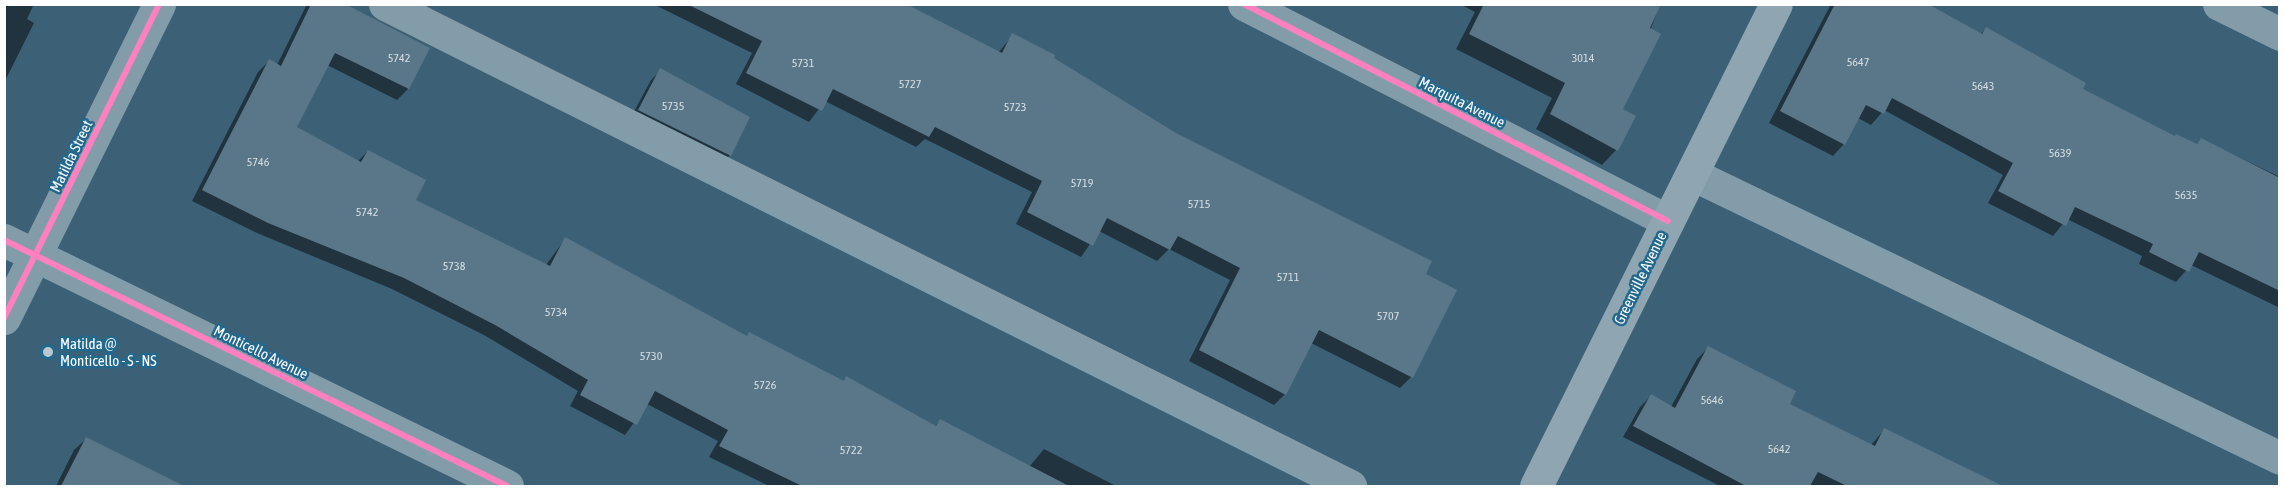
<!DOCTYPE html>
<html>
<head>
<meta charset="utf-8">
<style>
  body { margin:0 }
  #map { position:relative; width:2284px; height:491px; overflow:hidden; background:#3c6176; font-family:"Asap Condensed",sans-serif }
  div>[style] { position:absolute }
  .shadow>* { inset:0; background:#0007 }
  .building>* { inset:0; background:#597788 }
  .minor>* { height:33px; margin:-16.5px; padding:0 16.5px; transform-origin:16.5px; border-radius:16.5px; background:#839ca9 }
  .major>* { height:33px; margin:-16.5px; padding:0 16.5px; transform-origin:16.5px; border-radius:16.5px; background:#8fa5b2 }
  .cycleway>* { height:6px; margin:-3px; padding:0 3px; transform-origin:3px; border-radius:3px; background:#ff80c0 }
  .dots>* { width:16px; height:16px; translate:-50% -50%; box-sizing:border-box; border:3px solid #23688f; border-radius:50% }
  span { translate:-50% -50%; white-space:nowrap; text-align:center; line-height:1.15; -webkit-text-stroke:5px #23688f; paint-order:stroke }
  .number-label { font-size:12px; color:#d6dde1 }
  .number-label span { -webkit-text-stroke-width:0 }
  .street-label { font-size:15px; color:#fff }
  .poi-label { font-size:15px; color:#fff }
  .left { translate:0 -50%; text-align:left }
  .frame { position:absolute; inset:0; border:6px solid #fff; pointer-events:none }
</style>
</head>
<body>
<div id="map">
  <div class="shadow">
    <i style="clip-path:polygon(4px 4px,34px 4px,27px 19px,34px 23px,4px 83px)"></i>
    <i style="clip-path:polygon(307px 4px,340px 4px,408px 89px,397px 100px,327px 65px,294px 128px,357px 162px,368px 151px,413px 201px,546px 265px,565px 239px,746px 337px,843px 382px,847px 378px,934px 427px,940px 421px,1029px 467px,1044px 449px,1116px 486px,769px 486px,709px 457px,718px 441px,647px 404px,625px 435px,570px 406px,578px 391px,484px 335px,392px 289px,257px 233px,192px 201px,258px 72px,269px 61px,277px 65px)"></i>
    <i style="clip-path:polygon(653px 4px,903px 4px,998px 53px,1013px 35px,1175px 134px,1424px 274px,1411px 377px,1400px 388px,1311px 343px,1285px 394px,1274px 405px,1189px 361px,1230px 280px,1169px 249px,1157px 261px,1099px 231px,1081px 257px,1016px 224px,1032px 192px,925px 139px,916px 147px,825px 101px,809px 122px,736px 84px,752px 53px)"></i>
    <i style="clip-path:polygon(1460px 4px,1660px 4px,1621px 110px,1634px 116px,1616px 150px,1602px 165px,1536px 129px,1552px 98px,1456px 49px,1475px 12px)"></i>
    <i style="clip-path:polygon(1831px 4px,1924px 4px,1980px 35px,1986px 28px,2081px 89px,2174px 138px,2196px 145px,2201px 139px,2280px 177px,2280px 308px,2191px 265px,2176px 282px,2139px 264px,2142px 256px,2067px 219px,2053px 236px,1988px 203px,2003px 175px,1884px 110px,1871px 125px,1858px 118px,1844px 144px,1833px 156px,1769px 123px)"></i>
    <i style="clip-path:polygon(661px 70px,730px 155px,720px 165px,630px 119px,651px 80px)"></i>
    <i style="clip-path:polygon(1708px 348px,1788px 405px,1871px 445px,1884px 430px,1978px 486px,1720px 486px,1623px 437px,1640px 407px,1651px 396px,1671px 407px,1697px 359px)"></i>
    <i style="clip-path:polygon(86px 439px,181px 486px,56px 486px,74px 450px)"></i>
  </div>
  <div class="building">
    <i style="clip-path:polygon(311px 4px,345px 4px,430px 48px,409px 89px,335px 53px,297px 127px,361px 162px,368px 150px,426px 180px,416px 200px,550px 266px,565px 237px,747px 336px,749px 332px,844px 381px,846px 376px,936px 426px,940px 419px,1069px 486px,802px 486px,719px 446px,728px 430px,655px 391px,637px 425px,580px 395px,588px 380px,495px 325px,404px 278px,268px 223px,202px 190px,269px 59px,281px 66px)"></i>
    <i style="clip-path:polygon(687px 4px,906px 4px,1002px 53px,1012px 33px,1055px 55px,1054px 58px,1176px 133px,1432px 261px,1426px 274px,1457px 290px,1413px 378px,1319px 330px,1286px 395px,1199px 350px,1240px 268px,1178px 236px,1170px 250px,1107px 218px,1093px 246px,1027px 212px,1042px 181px,935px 127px,929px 137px,833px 89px,822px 111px,746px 73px,762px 41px)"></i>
    <i style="clip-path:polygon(1484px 4px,1661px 4px,1650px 28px,1661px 34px,1623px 109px,1636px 116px,1618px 151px,1550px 114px,1565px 83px,1469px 34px)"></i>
    <i style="clip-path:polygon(1835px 4px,1928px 4px,1982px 34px,1986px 27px,2086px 83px,2083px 89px,2175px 136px,2176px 134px,2197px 144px,2201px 138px,2280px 178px,2280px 291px,2199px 252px,2189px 272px,2149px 252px,2153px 244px,2075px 207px,2066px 226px,1998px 191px,2013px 163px,1892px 98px,1884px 114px,1866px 105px,1845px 145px,1780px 111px)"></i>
    <i style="clip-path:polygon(660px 68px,750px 117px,731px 156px,638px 110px)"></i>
    <i style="clip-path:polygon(1708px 346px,1796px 391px,1790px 404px,1875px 446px,1884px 428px,2003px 486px,1847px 486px,1818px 472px,1810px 486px,1746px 486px,1633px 426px,1651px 394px,1675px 408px)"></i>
    <i style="clip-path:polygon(86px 437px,184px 486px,61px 486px)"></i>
  </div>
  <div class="minor">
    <i style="left:385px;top:4px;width:1079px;rotate:26.54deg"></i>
    <i style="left:1244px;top:4px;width:476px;rotate:27.1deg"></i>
    <i style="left:2219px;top:4px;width:68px;rotate:26.2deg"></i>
    <i style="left:1692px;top:174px;width:653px;rotate:25.78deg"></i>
    <i style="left:4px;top:240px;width:560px;rotate:26.06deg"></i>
    <i style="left:4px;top:318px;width:350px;rotate:-63.7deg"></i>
  </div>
  <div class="major">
    <i style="left:1536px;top:486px;width:538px;rotate:-63.53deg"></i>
  </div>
  <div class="cycleway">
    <i style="left:1244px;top:4px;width:476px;rotate:27.1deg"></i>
    <i style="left:4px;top:240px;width:560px;rotate:26.06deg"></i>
    <i style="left:4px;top:318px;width:350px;rotate:-63.7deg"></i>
  </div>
  <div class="dots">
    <i style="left:48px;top:352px;background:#bbc8cf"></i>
  </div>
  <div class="number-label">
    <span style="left:399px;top:59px">5742</span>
    <span style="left:1583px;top:59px">3014</span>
    <span style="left:1858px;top:63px">5647</span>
    <span style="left:803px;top:64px">5731</span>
    <span style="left:910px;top:85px">5727</span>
    <span style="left:1983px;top:87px">5643</span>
    <span style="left:673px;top:107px">5735</span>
    <span style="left:1015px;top:108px">5723</span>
    <span style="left:2060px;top:154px">5639</span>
    <span style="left:258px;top:163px">5746</span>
    <span style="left:1082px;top:184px">5719</span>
    <span style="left:2186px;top:196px">5635</span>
    <span style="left:1199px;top:205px">5715</span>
    <span style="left:367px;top:213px">5742</span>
    <span style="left:454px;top:267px">5738</span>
    <span style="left:1288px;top:278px">5711</span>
    <span style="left:556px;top:313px">5734</span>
    <span style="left:1388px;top:317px">5707</span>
    <span style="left:651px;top:357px">5730</span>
    <span style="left:765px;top:386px">5726</span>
    <span style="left:1712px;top:401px">5646</span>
    <span style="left:1779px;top:450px">5642</span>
    <span style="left:851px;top:451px">5722</span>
  </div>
  <div class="street-label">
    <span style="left:1462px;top:102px;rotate:27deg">Marquita Avenue</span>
    <span style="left:71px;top:156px;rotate:-64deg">Matilda Street</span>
    <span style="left:1640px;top:278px;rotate:-64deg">Greenville Avenue</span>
    <span style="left:261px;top:352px;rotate:26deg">Monticello Avenue</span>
  </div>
  <div class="poi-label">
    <span class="left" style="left:60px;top:352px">Matilda @<br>Monticello - S - NS</span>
  </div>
  <div class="frame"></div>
</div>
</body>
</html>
